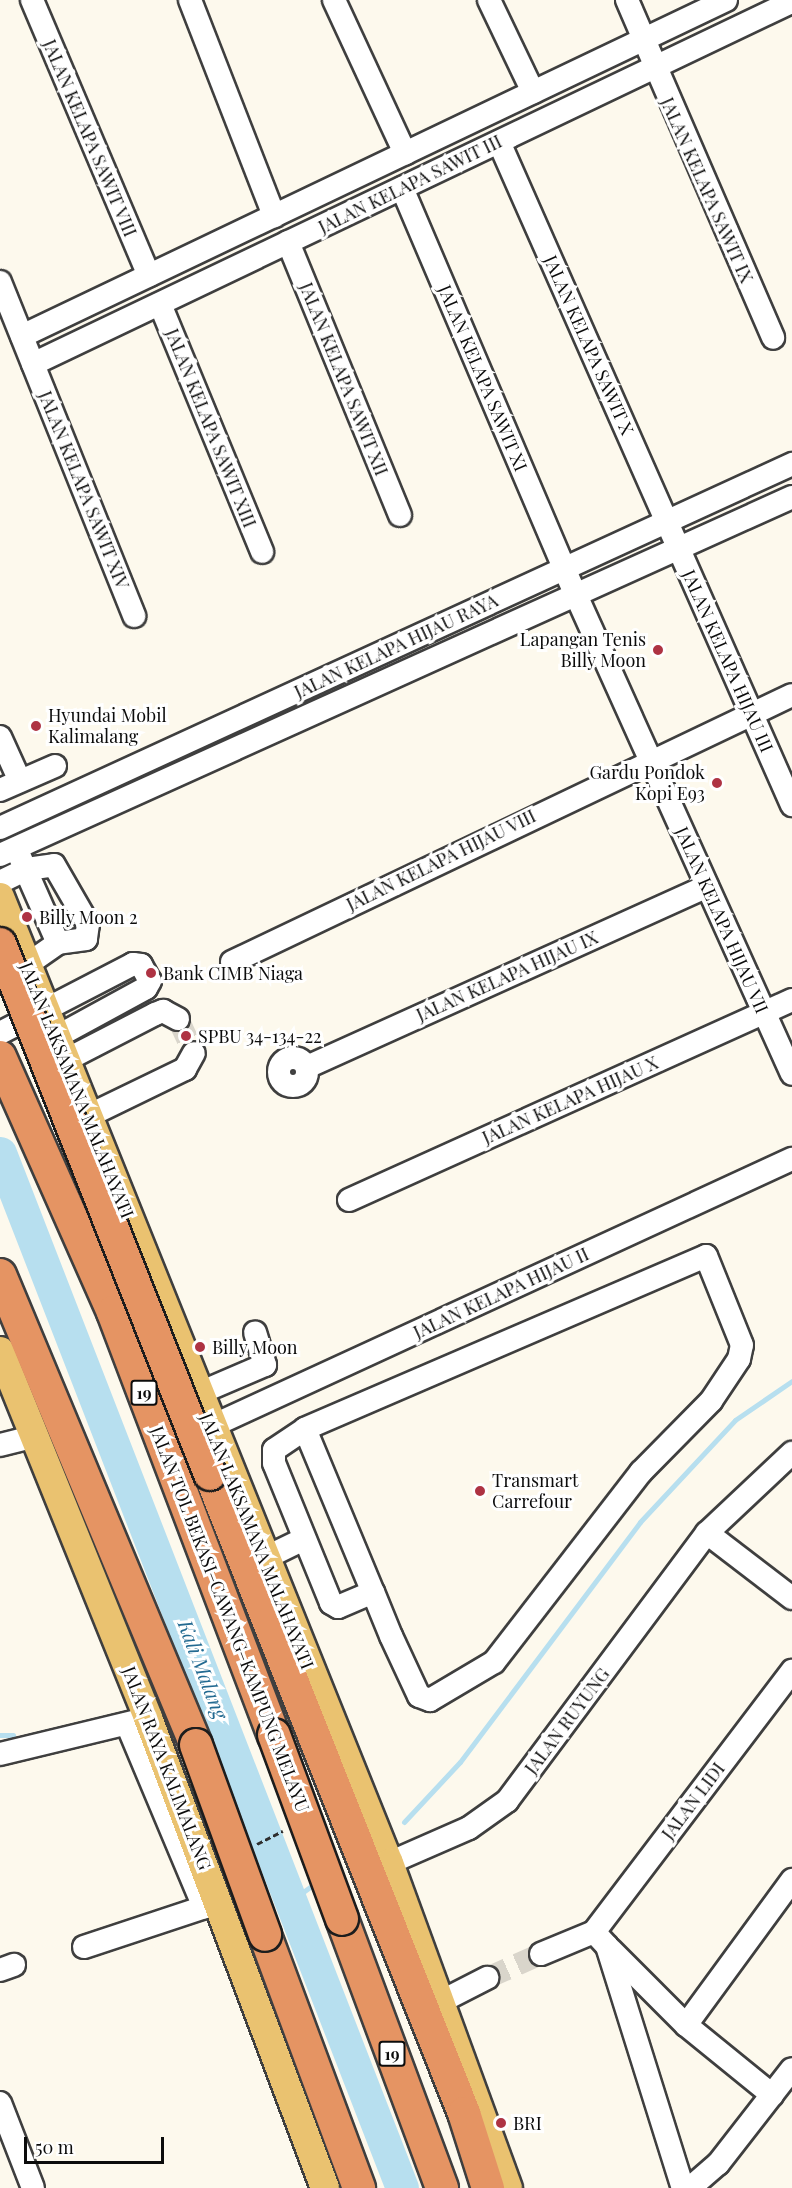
<!DOCTYPE html>
<html>
<head>
<meta charset="utf-8">
<style>
  body { margin:0 }
  #map { position:relative; width:792px; height:2188px; overflow:hidden; background:#fdf9ed; font-family:"Playfair Display",serif }
  div>[style] { position:absolute }
  .stream>* { height:5px; margin:-2.5px; padding:0 2.5px; transform-origin:2.5px; border-radius:2.5px; background:#b7dfef }
  .river>* { height:33px; margin:-16.5px; padding:0 16.5px; transform-origin:16.5px; border-radius:16.5px; background:#b7dfef }
  .minor-tunnel>* { height:22px; margin-top:-11px; transform-origin:0; background:repeating-linear-gradient(90deg,#d9d5cb 0 22px,transparent 0 33px) }
  .path>* { height:3px; margin-top:-1.5px; transform-origin:0; background:repeating-linear-gradient(90deg,#2e2e2e 0 6px,transparent 0 9px) }
  .roads { filter:drop-shadow(2px 0 #3f3f3f) drop-shadow(-2px 0 #3f3f3f) drop-shadow(0 2px #3f3f3f) drop-shadow(0 -2px #3f3f3f) }
  .minor>* { height:22px; margin:-11px; padding:0 11px; transform-origin:11px; border-radius:11px; background:#fff }
  .minor>.ring { margin:-11px; padding:0; box-sizing:content-box; background:none; border:22px solid #fff; border-radius:50% }
  .major>* { height:28px; margin:-14px; padding:0 14px; transform-origin:14px; border-radius:14px; background:#eac270 }
  .highway>* { height:32px; margin:-16px; padding:0 16px; transform-origin:16px; border-radius:16px; background:#e59463 }
  .bridges { filter:drop-shadow(2px 0 #1d1d1d) drop-shadow(-2px 0 #1d1d1d) drop-shadow(0 2px #1d1d1d) drop-shadow(0 -2px #1d1d1d) }
  .highway-bridge>* { height:32px; margin:-16px; padding:0 16px; transform-origin:16px; border-radius:16px; background:#e59463 }
  .dots>* { width:16px; height:16px; translate:-50% -50%; box-sizing:border-box; border:3px solid #fff; border-radius:50% }
  span { translate:-50% -50%; white-space:nowrap; text-align:center; line-height:1.15; -webkit-text-stroke:6px #fff; paint-order:stroke }
  .shield-label span { padding:2px 4px; background:#fff; border:2px solid; border-radius:4px; -webkit-text-stroke-width:0 }
  .shield-label { font-size:16px; color:#0c0c0c; font-weight:700 }
  .street-label { font-size:18px; color:#0c0c0c }
  .poi-label { font-size:18px; color:#0c0c0c }
  .right { translate:-100% -50%; text-align:right }
  .left { translate:0 -50%; text-align:left }
  .water-label { font-size:20px; color:#236a91; font-style:italic }
  .scale { position:absolute; left:24px; top:2137px; width:140px; height:27px; box-sizing:border-box; border:3px solid #0c0c0c; border-top:0; padding-left:8px; font-size:18px; line-height:21px; white-space:nowrap; color:#0c0c0c; -webkit-text-stroke:4px #fff; paint-order:stroke }
</style>
</head>
<body>
<div id="map">
  <div class="stream">
    <i style="left:0;top:1735px;width:13px"></i>
    <i style="left:404px;top:1822px;width:82px;rotate:-47deg"></i>
    <i style="left:460px;top:1762px;width:300px;rotate:-53.1deg"></i>
    <i style="left:640px;top:1522px;width:139px;rotate:-47deg"></i>
    <i style="left:735px;top:1420px;width:69px;rotate:-34.4deg"></i>
    <i style="left:292px;top:1900px;width:32px;rotate:-36deg"></i>
  </div>
  <div class="river">
    <i style="left:0;top:1153px;width:1110px;rotate:68.77deg"></i>
  </div>
  <div class="minor-tunnel">
    <i style="left:178px;top:1019px;width:38px;rotate:65deg"></i>
    <i style="left:487px;top:1978px;width:59px;rotate:-24deg"></i>
  </div>
  <div class="path">
    <i style="left:257px;top:1844px;width:29px;rotate:-27deg"></i>
  </div>
  <div class="roads">
    <div class="minor">
      <i style="left:32px;top:0;width:299px;rotate:67deg"></i>
      <i style="left:190px;top:0;width:232px;rotate:68.7deg"></i>
      <i style="left:334px;top:0;width:169px;rotate:65.1deg"></i>
      <i style="left:489px;top:0;width:102px;rotate:64.4deg"></i>
      <i style="left:627px;top:0;width:368px;rotate:66.6deg"></i>
      <i style="left:499px;top:142px;width:725px;rotate:66.16deg"></i>
      <i style="left:402px;top:188px;width:443px;rotate:66.9deg"></i>
      <i style="left:576px;top:595px;width:525px;rotate:65.73deg"></i>
      <i style="left:288px;top:242px;width:295px;rotate:67.7deg"></i>
      <i style="left:0;top:282px;width:360px;rotate:68.1deg"></i>
      <i style="left:160px;top:304px;width:268px;rotate:67.6deg"></i>
      <i style="left:22px;top:336px;width:780px;rotate:-25.51deg"></i>
      <i style="left:33px;top:364px;width:836px;rotate:-25.52deg"></i>
      <i style="left:0;top:737px;width:48px;rotate:65.6deg"></i>
      <i style="left:0;top:790px;width:60px;rotate:-23.6deg"></i>
      <i style="left:0;top:828px;width:872px;rotate:-24.68deg"></i>
      <i style="left:0;top:855px;width:869px;rotate:-24.32deg"></i>
      <i style="left:20px;top:857px;width:94px;rotate:66.2deg"></i>
      <i style="left:0;top:882px;width:30px;rotate:-26deg"></i>
      <i style="left:27px;top:869px;width:27px;rotate:-8deg"></i>
      <i style="left:54px;top:865px;width:68px;rotate:60deg"></i>
      <i style="left:88px;top:924px;width:15px;rotate:98deg"></i>
      <i style="left:86px;top:939px;width:28px;rotate:172deg"></i>
      <i style="left:58px;top:943px;width:38px;rotate:145deg"></i>
      <i style="left:232px;top:962px;width:620px;rotate:-25.49deg"></i>
      <i style="left:0;top:1033px;width:150px;rotate:-27.4deg"></i>
      <i style="left:133px;top:964px;width:8px;rotate:7deg"></i>
      <i style="left:141px;top:965px;width:18px;rotate:61deg"></i>
      <i style="left:150px;top:981px;width:8px;rotate:120deg"></i>
      <i style="left:146px;top:988px;width:102px;rotate:151.4deg"></i>
      <i class="ring" style="left:279px;top:1058px;width:6px;height:6px"></i>
      <i style="left:64px;top:1061px;width:102px;rotate:-27.3deg"></i>
      <i style="left:155px;top:1014px;width:9px;rotate:-21deg"></i>
      <i style="left:163px;top:1011px;width:17px;rotate:28deg"></i>
      <i style="left:307px;top:1067px;width:439px;rotate:-24.3deg"></i>
      <i style="left:88px;top:1116px;width:108px;rotate:-25.9deg"></i>
      <i style="left:185px;top:1069px;width:18px;rotate:-61deg"></i>
      <i style="left:349px;top:1200px;width:486px;rotate:-24.3deg"></i>
      <i style="left:197px;top:1394px;width:74px;rotate:-23.1deg"></i>
      <i style="left:265px;top:1365px;width:34px;rotate:-107deg"></i>
      <i style="left:210px;top:1427px;width:641px;rotate:-24.73deg"></i>
      <i style="left:305px;top:1429px;width:177px;rotate:67.4deg"></i>
      <i style="left:373px;top:1592px;width:48px;rotate:67.8deg"></i>
      <i style="left:391px;top:1636px;width:66px;rotate:65deg"></i>
      <i style="left:419px;top:1696px;width:12px;rotate:20deg"></i>
      <i style="left:430px;top:1700px;width:74px;rotate:-30.7deg"></i>
      <i style="left:494px;top:1662px;width:240px;rotate:-52.3deg"></i>
      <i style="left:641px;top:1472px;width:100px;rotate:-45.4deg"></i>
      <i style="left:711px;top:1401px;width:50px;rotate:-56.3deg"></i>
      <i style="left:739px;top:1359px;width:14px;rotate:-78deg"></i>
      <i style="left:742px;top:1345px;width:96px;rotate:-112deg"></i>
      <i style="left:706px;top:1256px;width:437px;rotate:156.7deg"></i>
      <i style="left:305px;top:1429px;width:37px;rotate:146deg"></i>
      <i style="left:274px;top:1450px;width:13px;rotate:90deg"></i>
      <i style="left:274px;top:1463px;width:151px;rotate:67.8deg"></i>
      <i style="left:331px;top:1603px;width:8px;rotate:30deg"></i>
      <i style="left:338px;top:1607px;width:38px;rotate:-23deg"></i>
      <i style="left:0;top:1445px;width:36px;rotate:-14deg"></i>
      <i style="left:707px;top:1533px;width:107px;rotate:37.4deg"></i>
      <i style="left:265px;top:1558px;width:43px;rotate:-26deg"></i>
      <i style="left:127px;top:1724px;width:199px;rotate:67.2deg"></i>
      <i style="left:0;top:1754px;width:145px;rotate:-13.6deg"></i>
      <i style="left:389px;top:1863px;width:87px;rotate:-23.6deg"></i>
      <i style="left:469px;top:1828px;width:47px;rotate:-35.4deg"></i>
      <i style="left:507px;top:1801px;width:334px;rotate:-53.3deg"></i>
      <i style="left:707px;top:1533px;width:117px;rotate:-43.3deg"></i>
      <i style="left:594px;top:1932px;width:328px;rotate:-52.8deg"></i>
      <i style="left:594px;top:1932px;width:19px;rotate:47deg"></i>
      <i style="left:607px;top:1946px;width:254px;rotate:72.6deg"></i>
      <i style="left:84px;top:1947px;width:140px;rotate:-18.3deg"></i>
      <i style="left:611px;top:1950px;width:106px;rotate:45deg"></i>
      <i style="left:686px;top:2025px;width:111px;rotate:39.1deg"></i>
      <i style="left:541px;top:1954px;width:57px;rotate:-22.5deg"></i>
      <i style="left:0;top:1970px;width:15px;rotate:-20deg"></i>
      <i style="left:442px;top:2001px;width:51px;rotate:-27.1deg"></i>
      <i style="left:686px;top:2025px;width:180px;rotate:-53.8deg"></i>
      <i style="left:0;top:2103px;width:91px;rotate:68.8deg"></i>
      <i style="left:690px;top:2188px;width:37px;rotate:-41deg"></i>
      <i style="left:718px;top:2164px;width:120px;rotate:-52.1deg"></i>
    </div>
    <div class="major">
      <i style="left:0;top:897px;width:1041px;rotate:68.07deg"></i>
      <i style="left:389px;top:1863px;width:346px;rotate:69.9deg"></i>
      <i style="left:0;top:1351px;width:396px;rotate:68deg"></i>
      <i style="left:148px;top:1718px;width:502px;rotate:69.36deg"></i>
    </div>
    <div class="highway">
      <i style="left:0;top:1057px;width:279px;rotate:66.1deg"></i>
      <i style="left:113px;top:1312px;width:453px;rotate:69.2deg"></i>
      <i style="left:0;top:1275px;width:509px;rotate:67.36deg"></i>
      <i style="left:210px;top:1474px;width:688px;rotate:68.32deg"></i>
      <i style="left:464px;top:2113px;width:79px;rotate:72.3deg"></i>
      <i style="left:342px;top:1919px;width:287px;rotate:69.6deg"></i>
      <i style="left:265px;top:1935px;width:270px;rotate:69.6deg"></i>
    </div>
  </div>
  <div class="bridges">
    <div class="highway-bridge">
      <i style="left:0;top:944px;width:570px;rotate:68.39deg"></i>
      <i style="left:274px;top:1735px;width:196px;rotate:69.7deg"></i>
      <i style="left:196px;top:1745px;width:202px;rotate:70deg"></i>
    </div>
  </div>
  <div class="dots">
    <i style="left:658px;top:650px;background:#ae3343"></i>
    <i style="left:36px;top:726px;background:#ae3343"></i>
    <i style="left:717px;top:783px;background:#ae3343"></i>
    <i style="left:27px;top:917px;background:#ae3343"></i>
    <i style="left:151px;top:973px;background:#ae3343"></i>
    <i style="left:186px;top:1036px;background:#ae3343"></i>
    <i style="left:200px;top:1347px;background:#ae3343"></i>
    <i style="left:480px;top:1491px;background:#ae3343"></i>
    <i style="left:501px;top:2123px;background:#ae3343"></i>
  </div>
  <div class="shield-label">
    <span style="left:144px;top:1393px">19</span>
    <span style="left:392px;top:2054px">19</span>
  </div>
  <div class="street-label">
    <span style="left:90px;top:138px;rotate:67deg">JALAN KELAPA SAWIT VIII</span>
    <span style="left:410px;top:184px;rotate:-26deg">JALAN KELAPA SAWIT III</span>
    <span style="left:707px;top:190px;rotate:66deg">JALAN KELAPA SAWIT IX</span>
    <span style="left:589px;top:345px;rotate:66deg">JALAN KELAPA SAWIT X</span>
    <span style="left:483px;top:378px;rotate:67deg">JALAN KELAPA SAWIT XI</span>
    <span style="left:344px;top:379px;rotate:68deg">JALAN KELAPA SAWIT XII</span>
    <span style="left:211px;top:428px;rotate:68deg">JALAN KELAPA SAWIT XIII</span>
    <span style="left:84px;top:490px;rotate:68deg">JALAN KELAPA SAWIT XIV</span>
    <span style="left:396px;top:646px;rotate:-25deg">JALAN KELAPA HIJAU RAYA</span>
    <span style="left:728px;top:661px;rotate:66deg">JALAN KELAPA HIJAU III</span>
    <span style="left:441px;top:860px;rotate:-26deg">JALAN KELAPA HIJAU VIII</span>
    <span style="left:722px;top:920px;rotate:66deg">JALAN KELAPA HIJAU VII</span>
    <span style="left:507px;top:976px;rotate:-24deg">JALAN KELAPA HIJAU IX</span>
    <span style="left:77px;top:1090px;rotate:68deg">JALAN LAKSAMANA MALAHAYATI</span>
    <span style="left:570px;top:1100px;rotate:-24deg">JALAN KELAPA HIJAU X</span>
    <span style="left:501px;top:1293px;rotate:-25deg">JALAN KELAPA HIJAU II</span>
    <span style="left:257px;top:1541px;rotate:68deg">JALAN LAKSAMANA MALAHAYATI</span>
    <span style="left:230px;top:1619px;rotate:69deg">JALAN TOL BEKASI–CAWANG–KAMPUNG MELAYU</span>
    <span style="left:567px;top:1721px;rotate:-53deg">JALAN RUYUNG</span>
    <span style="left:167px;top:1768px;rotate:69deg">JALAN RAYA KALIMALANG</span>
    <span style="left:693px;top:1801px;rotate:-53deg">JALAN LIDI</span>
  </div>
  <div class="poi-label">
    <span class="right" style="left:646px;top:650px">Lapangan Tenis<br>Billy Moon</span>
    <span class="left" style="left:48px;top:726px">Hyundai Mobil<br>Kalimalang</span>
    <span class="right" style="left:705px;top:783px">Gardu Pondok<br>Kopi E93</span>
    <span class="left" style="left:39px;top:917px">Billy Moon 2</span>
    <span class="left" style="left:163px;top:973px">Bank CIMB Niaga</span>
    <span class="left" style="left:198px;top:1036px">SPBU 34-134-22</span>
    <span class="left" style="left:212px;top:1347px">Billy Moon</span>
    <span class="left" style="left:492px;top:1491px">Transmart<br>Carrefour</span>
    <span class="left" style="left:513px;top:2123px">BRI</span>
  </div>
  <div class="water-label">
    <span style="left:204px;top:1669px;rotate:69deg">Kali Malang</span>
  </div>
  <div class="scale">50 m</div>
</div>
</body>
</html>
